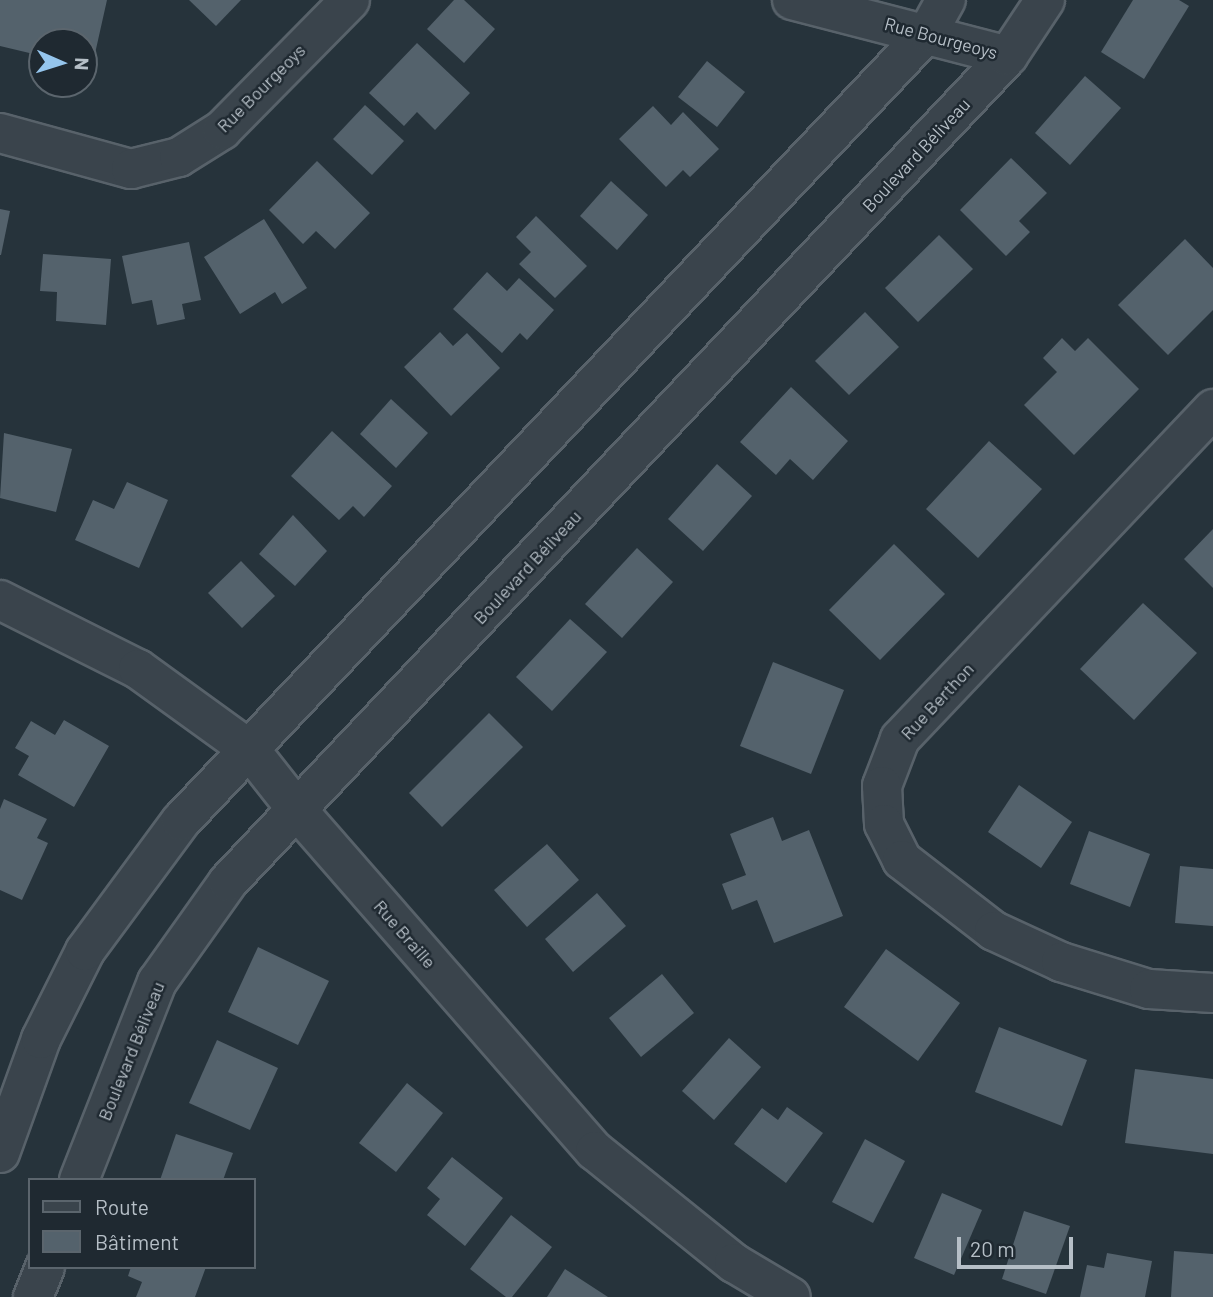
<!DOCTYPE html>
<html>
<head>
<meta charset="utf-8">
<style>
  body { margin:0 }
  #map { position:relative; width:1213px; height:1297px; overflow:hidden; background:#26333b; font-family:Barlow,sans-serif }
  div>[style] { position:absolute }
  .building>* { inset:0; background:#54626c }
  .roads { filter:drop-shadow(2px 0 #58626a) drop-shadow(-2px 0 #58626a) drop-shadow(0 2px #58626a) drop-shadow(0 -2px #58626a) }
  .minor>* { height:38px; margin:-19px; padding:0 19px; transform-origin:19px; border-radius:19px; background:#3a444c }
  span { translate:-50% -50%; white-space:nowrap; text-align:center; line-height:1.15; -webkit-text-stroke:5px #1f2931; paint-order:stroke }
  .street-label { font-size:18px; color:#b6bfc7 }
  .legend { position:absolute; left:28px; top:1178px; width:228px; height:91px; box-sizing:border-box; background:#1f2931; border:2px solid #5b656d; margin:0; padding:9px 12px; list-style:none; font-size:21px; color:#b6bfc7 }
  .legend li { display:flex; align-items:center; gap:14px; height:35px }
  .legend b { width:35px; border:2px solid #5b656d }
  .north { position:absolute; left:28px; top:28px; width:70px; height:70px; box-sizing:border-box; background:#1f2931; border:2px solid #5b656d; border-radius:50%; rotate:93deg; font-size:19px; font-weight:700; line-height:28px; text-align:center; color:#b6bfc7 }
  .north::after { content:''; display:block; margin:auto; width:24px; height:32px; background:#95c5ed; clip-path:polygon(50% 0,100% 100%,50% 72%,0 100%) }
  .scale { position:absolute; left:957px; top:1237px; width:116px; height:32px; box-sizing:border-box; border:4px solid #b6bfc7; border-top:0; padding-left:9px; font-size:21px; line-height:24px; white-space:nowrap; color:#b6bfc7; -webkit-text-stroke:5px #1f2931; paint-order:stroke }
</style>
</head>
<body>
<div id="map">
  <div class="building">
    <i style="clip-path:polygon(0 0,107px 0,92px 67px,84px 65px,84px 42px,42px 42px,42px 56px,0 46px)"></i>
    <i style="clip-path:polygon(189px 0,241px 0,216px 26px)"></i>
    <i style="clip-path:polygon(454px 0,464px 0,495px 29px,464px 63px,427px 29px)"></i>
    <i style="clip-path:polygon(1133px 0,1179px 0,1189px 6px,1144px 79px,1101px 52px)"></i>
    <i style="clip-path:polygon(417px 43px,470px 93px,435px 130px,417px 112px,404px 126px,369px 93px)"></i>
    <i style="clip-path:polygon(707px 61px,745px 92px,717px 127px,678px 97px)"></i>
    <i style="clip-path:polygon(1085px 76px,1121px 108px,1070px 165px,1035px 133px)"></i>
    <i style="clip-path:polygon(365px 105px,404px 141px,372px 175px,333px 139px)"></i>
    <i style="clip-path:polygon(653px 106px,671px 125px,683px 112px,719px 149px,690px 177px,683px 170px,666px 187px,619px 139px)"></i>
    <i style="clip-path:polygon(1011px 158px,1047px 193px,1019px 221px,1030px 232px,1006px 256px,960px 210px)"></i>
    <i style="clip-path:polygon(317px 161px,370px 213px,335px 249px,316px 231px,303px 244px,269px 210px)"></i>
    <i style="clip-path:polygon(611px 181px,648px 215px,617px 250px,580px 216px)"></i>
    <i style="clip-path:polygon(0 209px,10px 211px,1px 255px,0 255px)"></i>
    <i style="clip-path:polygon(536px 216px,587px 266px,555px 298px,519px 264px,531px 252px,516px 237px)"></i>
    <i style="clip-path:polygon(264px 219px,307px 288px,282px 304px,275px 292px,240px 314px,204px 257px)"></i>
    <i style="clip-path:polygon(939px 235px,973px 269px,918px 322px,885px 288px)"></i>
    <i style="clip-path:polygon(1185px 239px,1213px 268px,1213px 310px,1168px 355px,1118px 305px)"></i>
    <i style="clip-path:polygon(189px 242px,201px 300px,182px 304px,185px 319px,157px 325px,152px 300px,132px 304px,122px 256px)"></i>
    <i style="clip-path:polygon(43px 254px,111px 259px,106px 325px,56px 321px,57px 292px,40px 291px)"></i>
    <i style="clip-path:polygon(487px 272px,507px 291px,519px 278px,554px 310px,527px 340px,520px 333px,502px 353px,453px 309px)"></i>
    <i style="clip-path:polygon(865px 312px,899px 347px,849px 395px,815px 361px)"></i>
    <i style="clip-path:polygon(440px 332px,453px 346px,467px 333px,500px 368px,451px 416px,404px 367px)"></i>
    <i style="clip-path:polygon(1062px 338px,1075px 351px,1088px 338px,1139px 389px,1074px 455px,1024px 405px,1057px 372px,1043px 358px)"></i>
    <i style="clip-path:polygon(791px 387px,848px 441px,813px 480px,790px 459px,776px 475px,740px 442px)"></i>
    <i style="clip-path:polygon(391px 399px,428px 433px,396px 468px,360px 434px)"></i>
    <i style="clip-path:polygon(332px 431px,392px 486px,364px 517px,353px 506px,339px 520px,291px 476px)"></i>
    <i style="clip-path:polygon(4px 433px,72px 449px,56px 512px,0 498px)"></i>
    <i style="clip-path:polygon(989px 441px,1042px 489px,978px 558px,926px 509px)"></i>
    <i style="clip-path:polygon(717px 464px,752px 496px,703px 551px,668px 519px)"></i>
    <i style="clip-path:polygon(127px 482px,168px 500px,139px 568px,75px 540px,93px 500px,114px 509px)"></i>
    <i style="clip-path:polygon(293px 515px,327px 551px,295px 586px,259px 554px)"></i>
    <i style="clip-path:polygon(1213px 529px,1213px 588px,1184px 559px)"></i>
    <i style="clip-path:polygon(894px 544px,945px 594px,880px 660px,829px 610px)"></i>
    <i style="clip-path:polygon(637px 548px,673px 582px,622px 638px,585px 604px)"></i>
    <i style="clip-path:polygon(241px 561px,275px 596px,242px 628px,208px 593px)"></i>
    <i style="clip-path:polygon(1143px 603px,1197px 653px,1134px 720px,1080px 669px)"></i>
    <i style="clip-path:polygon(570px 619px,607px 652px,552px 711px,516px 677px)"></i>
    <i style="clip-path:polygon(773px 662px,844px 690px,811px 774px,740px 746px)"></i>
    <i style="clip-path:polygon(489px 713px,523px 747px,442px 827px,409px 793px)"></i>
    <i style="clip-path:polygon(64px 720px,109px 746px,74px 807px,18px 775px,29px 756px,15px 748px,31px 721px,55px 735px)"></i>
    <i style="clip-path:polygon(1019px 785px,1072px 822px,1041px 868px,988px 832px)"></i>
    <i style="clip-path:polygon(4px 799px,47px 819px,37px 838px,48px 843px,22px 900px,0 890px,0 809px)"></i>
    <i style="clip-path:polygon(773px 817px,782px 841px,809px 830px,843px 916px,774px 943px,757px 900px,732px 910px,722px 884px,746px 875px,730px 834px)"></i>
    <i style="clip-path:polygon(1089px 831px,1150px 854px,1130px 907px,1070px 884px)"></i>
    <i style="clip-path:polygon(547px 844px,579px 880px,527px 927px,494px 890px)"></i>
    <i style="clip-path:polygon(1180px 866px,1213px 869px,1213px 926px,1175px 923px)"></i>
    <i style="clip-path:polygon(597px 893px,626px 926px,573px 972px,545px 939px)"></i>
    <i style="clip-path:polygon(258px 947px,329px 981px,298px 1045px,228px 1012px)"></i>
    <i style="clip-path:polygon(886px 949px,960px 1003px,918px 1061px,844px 1007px)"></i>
    <i style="clip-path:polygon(662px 974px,694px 1013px,641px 1057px,609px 1018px)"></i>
    <i style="clip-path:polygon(999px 1027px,1087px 1060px,1062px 1126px,975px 1092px)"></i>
    <i style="clip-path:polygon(729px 1038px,761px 1067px,714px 1120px,682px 1091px)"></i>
    <i style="clip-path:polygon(217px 1040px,278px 1068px,250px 1130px,189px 1103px)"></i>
    <i style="clip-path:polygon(1135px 1069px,1213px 1079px,1213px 1154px,1125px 1143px)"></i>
    <i style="clip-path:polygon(407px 1083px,443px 1113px,396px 1172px,359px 1143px)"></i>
    <i style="clip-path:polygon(787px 1107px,823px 1133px,786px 1183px,734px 1144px,762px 1108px,778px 1120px)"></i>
    <i style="clip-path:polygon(176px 1134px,233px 1153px,223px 1180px,160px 1180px)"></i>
    <i style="clip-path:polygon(865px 1139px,905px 1161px,873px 1223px,832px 1202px)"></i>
    <i style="clip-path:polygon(452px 1157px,503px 1198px,465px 1246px,427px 1215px,440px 1199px,427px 1188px)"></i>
    <i style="clip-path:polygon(942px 1193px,982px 1210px,954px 1275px,914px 1258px)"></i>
    <i style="clip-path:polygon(1024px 1211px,1070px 1226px,1046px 1294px,1002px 1279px)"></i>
    <i style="clip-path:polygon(511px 1215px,552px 1247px,512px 1297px,506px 1297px,470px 1269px)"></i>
    <i style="clip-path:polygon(1174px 1251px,1213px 1254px,1213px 1297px,1171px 1297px)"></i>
    <i style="clip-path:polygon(1107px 1253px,1152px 1261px,1145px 1297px,1080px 1297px,1087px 1265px,1104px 1268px)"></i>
    <i style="clip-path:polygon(131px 1267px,206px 1267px,195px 1297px,136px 1297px,142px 1282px,128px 1276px)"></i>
    <i style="clip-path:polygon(565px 1269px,608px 1297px,547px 1297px)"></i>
  </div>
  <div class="roads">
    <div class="minor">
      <i style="left:792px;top:0;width:223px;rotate:14.5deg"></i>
      <i style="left:0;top:133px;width:136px;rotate:15.4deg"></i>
      <i style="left:131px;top:169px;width:49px;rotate:-14deg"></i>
      <i style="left:179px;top:157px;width:51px;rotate:-32.1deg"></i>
      <i style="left:222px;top:130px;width:182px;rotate:-45.4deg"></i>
      <i style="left:1213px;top:409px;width:455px;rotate:133.5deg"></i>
      <i style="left:900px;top:739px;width:50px;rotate:111deg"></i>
      <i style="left:882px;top:786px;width:38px;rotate:87deg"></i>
      <i style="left:884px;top:824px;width:40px;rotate:63.4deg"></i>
      <i style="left:902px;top:860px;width:116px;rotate:37.7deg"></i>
      <i style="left:994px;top:931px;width:74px;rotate:24.8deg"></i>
      <i style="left:1061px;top:962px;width:92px;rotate:17.1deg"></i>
      <i style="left:1149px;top:989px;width:64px;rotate:3.6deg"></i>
      <i style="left:0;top:600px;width:154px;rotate:26.6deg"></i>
      <i style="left:138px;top:669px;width:138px;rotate:35.9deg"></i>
      <i style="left:250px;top:750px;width:78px;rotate:51.8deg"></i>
      <i style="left:298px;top:811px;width:451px;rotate:48.9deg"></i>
      <i style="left:595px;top:1151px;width:179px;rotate:38.9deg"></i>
      <i style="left:734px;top:1263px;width:66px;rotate:30.8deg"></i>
      <i style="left:0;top:1153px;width:121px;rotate:-70.2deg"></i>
      <i style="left:41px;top:1039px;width:98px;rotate:-63.4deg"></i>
      <i style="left:85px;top:951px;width:162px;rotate:-53.6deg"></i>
      <i style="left:181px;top:821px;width:1087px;rotate:-46.57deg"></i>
      <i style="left:928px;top:32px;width:37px;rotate:-61deg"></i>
      <i style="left:79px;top:1180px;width:213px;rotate:-68.5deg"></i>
      <i style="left:157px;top:982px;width:123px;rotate:-54.6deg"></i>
      <i style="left:228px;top:882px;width:1136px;rotate:-46.64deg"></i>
      <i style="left:1008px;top:56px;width:67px;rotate:-56.5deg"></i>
      <i style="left:33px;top:1297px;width:32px;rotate:-68deg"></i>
    </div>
  </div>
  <div class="street-label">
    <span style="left:941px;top:38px;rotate:15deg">Rue Bourgeoys</span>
    <span style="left:261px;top:88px;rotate:-45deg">Rue Bourgeoys</span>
    <span style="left:916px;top:155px;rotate:-47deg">Boulevard Béliveau</span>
    <span style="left:527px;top:567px;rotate:-47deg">Boulevard Béliveau</span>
    <span style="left:937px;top:701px;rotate:-47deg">Rue Berthon</span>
    <span style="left:405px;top:934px;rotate:49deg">Rue Braille</span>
    <span style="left:131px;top:1051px;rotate:-68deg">Boulevard Béliveau</span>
  </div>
  <ul class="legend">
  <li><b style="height:9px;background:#3a444c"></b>Route</li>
  <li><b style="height:19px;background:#54626c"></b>Bâtiment</li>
  </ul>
  <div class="north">N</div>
  <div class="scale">20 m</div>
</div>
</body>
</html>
